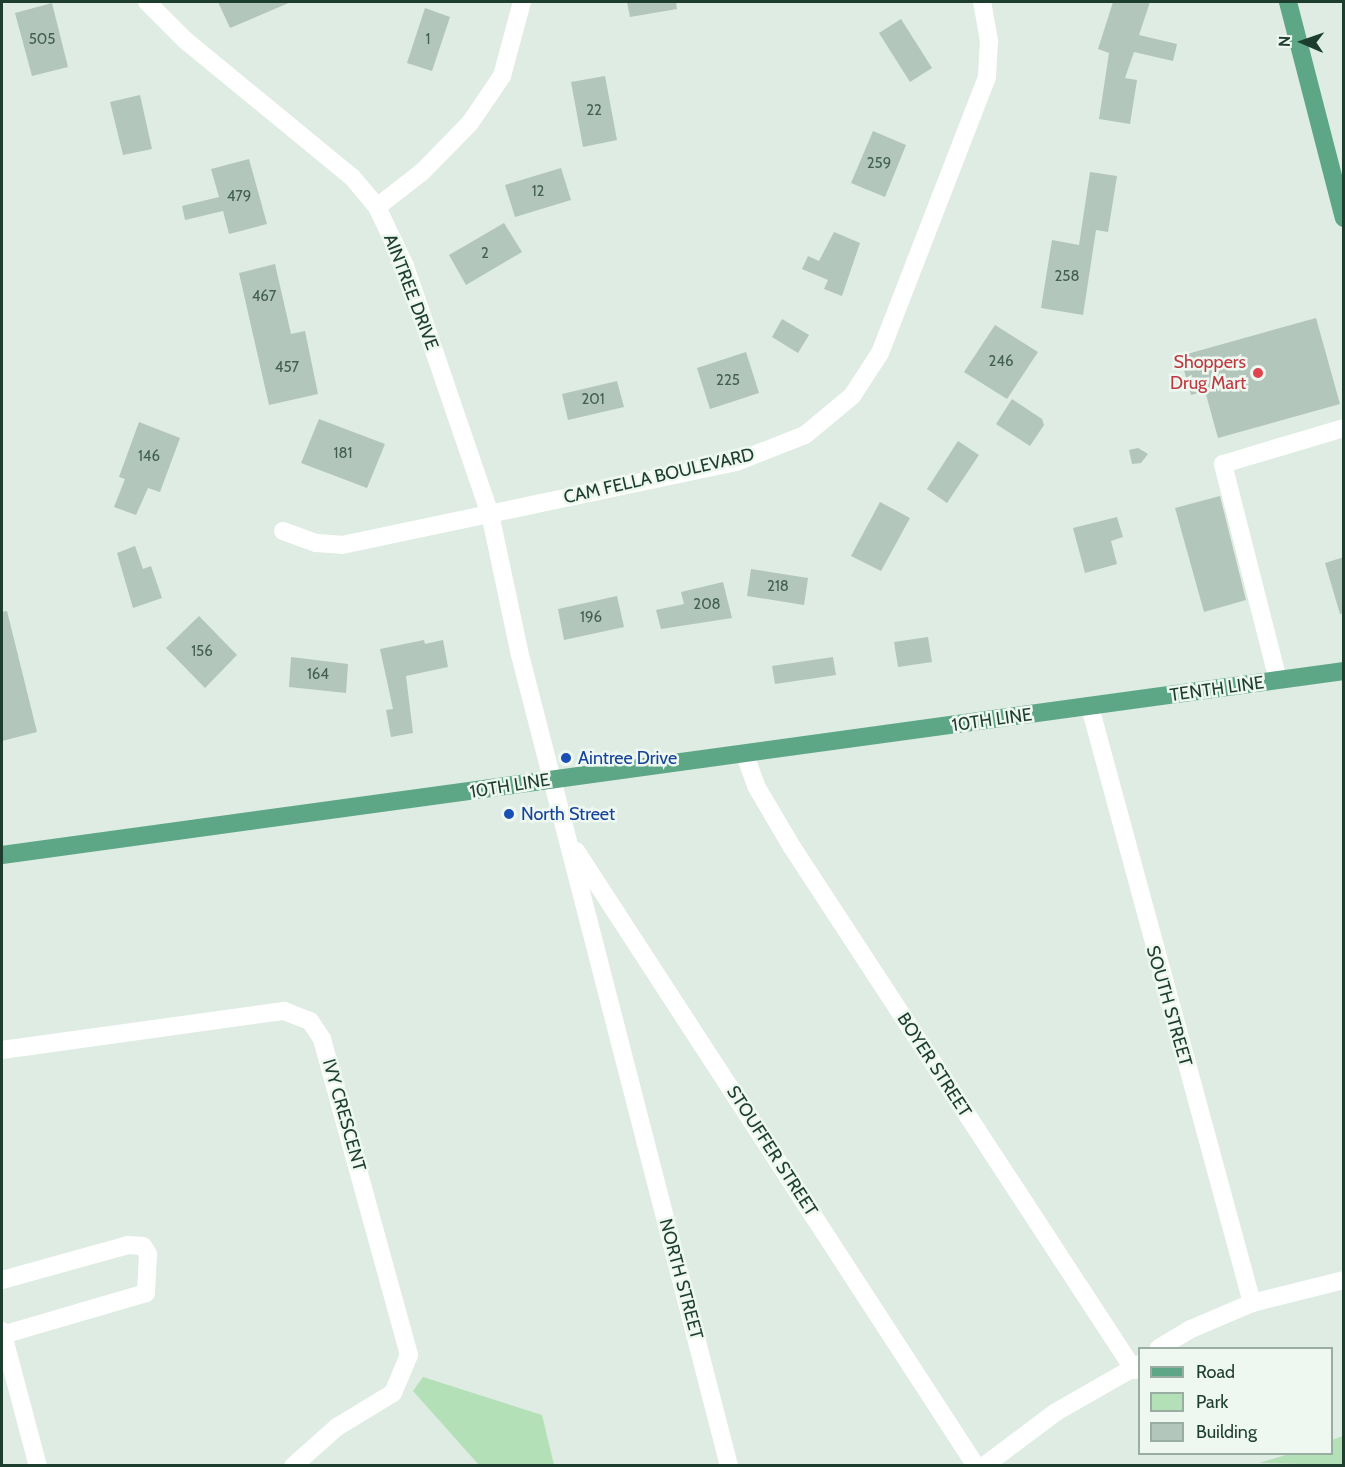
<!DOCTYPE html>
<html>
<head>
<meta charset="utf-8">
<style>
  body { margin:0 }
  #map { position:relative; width:1345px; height:1467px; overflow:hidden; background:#deece3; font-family:Cabin,sans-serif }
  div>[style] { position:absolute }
  .green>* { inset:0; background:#b4e0b7 }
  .building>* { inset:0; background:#b3c6bb }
  .minor>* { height:18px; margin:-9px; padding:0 9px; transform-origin:9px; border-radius:9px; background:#fff }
  .major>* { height:18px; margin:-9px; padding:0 9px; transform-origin:9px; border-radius:9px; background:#5da686 }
  .dots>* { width:16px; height:16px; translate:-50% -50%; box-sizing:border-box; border:3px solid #eef8f1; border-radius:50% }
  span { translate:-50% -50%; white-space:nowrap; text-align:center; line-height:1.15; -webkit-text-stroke:5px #eef8f1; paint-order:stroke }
  .number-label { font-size:15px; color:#425f52 }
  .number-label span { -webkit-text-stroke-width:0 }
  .street-label { font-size:18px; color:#1d3d2f }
  .health-label { font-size:18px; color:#be3a42 }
  .right { translate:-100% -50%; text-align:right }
  .transit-label { font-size:18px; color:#164399 }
  .left { translate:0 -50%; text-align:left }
  .frame { position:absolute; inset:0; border:3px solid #1d3d2f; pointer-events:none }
  .legend { position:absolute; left:1138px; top:1347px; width:195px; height:108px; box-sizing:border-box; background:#eef8f1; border:2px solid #9aada3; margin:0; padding:8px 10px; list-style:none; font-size:18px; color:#1d3d2f }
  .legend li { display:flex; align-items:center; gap:12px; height:30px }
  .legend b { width:30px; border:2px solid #9aada3 }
  .north { position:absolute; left:1273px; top:12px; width:60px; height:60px; -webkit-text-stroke:4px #eef8f1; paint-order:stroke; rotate:272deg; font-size:16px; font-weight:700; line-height:24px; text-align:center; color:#1d3d2f }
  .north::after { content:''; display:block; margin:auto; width:21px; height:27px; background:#1d3d2f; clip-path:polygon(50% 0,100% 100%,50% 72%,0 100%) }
</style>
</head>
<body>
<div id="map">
  <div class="green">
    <i style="clip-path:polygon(423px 1377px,542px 1415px,554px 1465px,479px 1465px,413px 1391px)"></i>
    <i style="clip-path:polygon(1343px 1436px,1343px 1465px,1259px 1463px,1289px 1454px,1332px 1454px,1332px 1440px)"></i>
  </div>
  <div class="building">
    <i style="clip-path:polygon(218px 2px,291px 2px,230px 28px)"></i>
    <i style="clip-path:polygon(627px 2px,676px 2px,677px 9px,630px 17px)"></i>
    <i style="clip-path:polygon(1113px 2px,1150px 2px,1139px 35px,1177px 44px,1173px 61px,1134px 52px,1125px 78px,1137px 80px,1130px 124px,1099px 119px,1109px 53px,1098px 49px)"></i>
    <i style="clip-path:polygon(52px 3px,68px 67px,32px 76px,15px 13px)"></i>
    <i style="clip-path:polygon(425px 8px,450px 17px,432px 71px,407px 63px)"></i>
    <i style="clip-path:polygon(901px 19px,932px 68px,910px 82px,879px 33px)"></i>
    <i style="clip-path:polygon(605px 76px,617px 140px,583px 147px,571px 82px)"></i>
    <i style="clip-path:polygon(140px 95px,152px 149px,123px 155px,110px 102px)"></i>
    <i style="clip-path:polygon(873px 131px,906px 145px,885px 197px,851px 183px)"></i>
    <i style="clip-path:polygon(249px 159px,267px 224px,229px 234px,223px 211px,185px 220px,182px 206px,219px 197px,211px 169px)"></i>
    <i style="clip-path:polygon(561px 168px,571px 200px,515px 217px,505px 185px)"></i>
    <i style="clip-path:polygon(1090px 172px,1117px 176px,1108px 232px,1096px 230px,1083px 315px,1041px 308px,1052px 240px,1079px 245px)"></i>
    <i style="clip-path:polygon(504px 223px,522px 252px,466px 285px,449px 255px)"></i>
    <i style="clip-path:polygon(834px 232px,860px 243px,842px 296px,824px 289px,828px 280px,802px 269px,808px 256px,819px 261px)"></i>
    <i style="clip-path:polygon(275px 264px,291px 334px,305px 331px,318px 394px,269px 405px,239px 273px)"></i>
    <i style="clip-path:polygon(1316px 318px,1340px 404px,1218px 438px,1205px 391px,1191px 395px,1180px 356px)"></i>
    <i style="clip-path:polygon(782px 319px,809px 335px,798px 353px,772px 337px)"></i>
    <i style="clip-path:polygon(995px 325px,1038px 352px,1007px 399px,964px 372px)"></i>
    <i style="clip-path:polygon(746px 352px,759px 393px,710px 409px,697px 368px)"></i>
    <i style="clip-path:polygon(617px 381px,624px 407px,568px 420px,562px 394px)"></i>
    <i style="clip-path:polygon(1012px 399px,1042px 419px,1044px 425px,1030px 446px,996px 424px)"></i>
    <i style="clip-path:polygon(319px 419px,385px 444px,367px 488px,301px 463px)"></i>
    <i style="clip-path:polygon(139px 422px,180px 438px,160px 492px,148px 488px,136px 515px,114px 507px,125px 479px,119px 477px)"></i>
    <i style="clip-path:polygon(958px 441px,979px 455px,947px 503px,927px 489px)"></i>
    <i style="clip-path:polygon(1138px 448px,1148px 454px,1141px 463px,1132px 464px,1129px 450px)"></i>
    <i style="clip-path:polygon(1220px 496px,1246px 600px,1204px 612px,1175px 508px)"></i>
    <i style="clip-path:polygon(880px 502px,910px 518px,881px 571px,851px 556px)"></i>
    <i style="clip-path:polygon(1117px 517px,1123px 537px,1111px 541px,1117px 564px,1085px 573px,1073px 528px)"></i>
    <i style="clip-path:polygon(135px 546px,143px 569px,151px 566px,162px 598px,133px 608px,117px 553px)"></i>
    <i style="clip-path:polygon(1344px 557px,1344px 613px,1340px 614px,1325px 563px)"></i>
    <i style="clip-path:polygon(751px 569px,808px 578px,804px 605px,747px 596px)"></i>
    <i style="clip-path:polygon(723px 582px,732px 618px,661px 629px,656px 610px,684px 604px,681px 592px)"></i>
    <i style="clip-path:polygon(617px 596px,624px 627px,564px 640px,558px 609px)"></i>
    <i style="clip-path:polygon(7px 611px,37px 732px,2px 741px,2px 612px)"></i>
    <i style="clip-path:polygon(199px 616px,237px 655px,205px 688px,166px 648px)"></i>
    <i style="clip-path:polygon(928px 637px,932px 662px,898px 667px,894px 642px)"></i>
    <i style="clip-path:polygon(424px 640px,425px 644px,443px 640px,448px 667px,406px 676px,413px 733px,391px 737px,386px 710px,393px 709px,380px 649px)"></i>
    <i style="clip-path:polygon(291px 657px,348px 664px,346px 693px,289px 687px)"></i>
    <i style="clip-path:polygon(833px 657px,836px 675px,775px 684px,772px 666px)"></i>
  </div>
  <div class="minor">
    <i style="left:147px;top:2px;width:54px;rotate:45deg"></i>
    <i style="left:185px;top:40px;width:216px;rotate:39.4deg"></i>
    <i style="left:352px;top:177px;width:39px;rotate:50deg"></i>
    <i style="left:377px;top:207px;width:65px;rotate:64.6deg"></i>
    <i style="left:405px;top:266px;width:262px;rotate:71.1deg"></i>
    <i style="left:490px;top:514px;width:140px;rotate:78deg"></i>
    <i style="left:519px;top:651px;width:842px;rotate:75.55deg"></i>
    <i style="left:377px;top:207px;width:58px;rotate:-38deg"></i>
    <i style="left:423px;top:171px;width:67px;rotate:-45.6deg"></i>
    <i style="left:470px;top:123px;width:57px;rotate:-55.8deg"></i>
    <i style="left:502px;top:76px;width:77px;rotate:-74.9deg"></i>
    <i style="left:283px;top:531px;width:35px;rotate:20deg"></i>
    <i style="left:316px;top:543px;width:26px;rotate:4deg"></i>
    <i style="left:342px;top:545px;width:403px;rotate:-11.9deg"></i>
    <i style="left:736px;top:462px;width:74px;rotate:-21.4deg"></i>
    <i style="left:805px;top:435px;width:61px;rotate:-39.7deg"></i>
    <i style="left:852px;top:396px;width:51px;rotate:-56.9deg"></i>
    <i style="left:880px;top:353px;width:296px;rotate:-68.8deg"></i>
    <i style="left:987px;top:77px;width:36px;rotate:-87deg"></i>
    <i style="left:989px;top:41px;width:40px;rotate:-100deg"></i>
    <i style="left:1278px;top:680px;width:223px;rotate:-104.3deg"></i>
    <i style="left:1223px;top:464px;width:126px;rotate:-16.6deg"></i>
    <i style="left:1090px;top:707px;width:618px;rotate:74.79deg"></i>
    <i style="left:745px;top:755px;width:33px;rotate:70deg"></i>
    <i style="left:756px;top:786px;width:71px;rotate:59.5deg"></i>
    <i style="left:792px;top:847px;width:625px;rotate:56.82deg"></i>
    <i style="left:576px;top:851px;width:734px;rotate:56.96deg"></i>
    <i style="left:2px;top:1050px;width:285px;rotate:-7.9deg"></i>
    <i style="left:284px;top:1011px;width:28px;rotate:21deg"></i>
    <i style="left:310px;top:1021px;width:22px;rotate:56deg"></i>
    <i style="left:322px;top:1039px;width:328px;rotate:74.6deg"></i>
    <i style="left:409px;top:1355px;width:41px;rotate:112.8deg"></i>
    <i style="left:393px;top:1393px;width:66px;rotate:148.7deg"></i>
    <i style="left:337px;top:1427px;width:59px;rotate:138.4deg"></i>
    <i style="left:2px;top:1280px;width:131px;rotate:-15.5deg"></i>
    <i style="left:128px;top:1245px;width:15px;rotate:4deg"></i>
    <i style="left:143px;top:1246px;width:9px;rotate:58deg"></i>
    <i style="left:148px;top:1254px;width:39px;rotate:93deg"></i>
    <i style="left:146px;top:1293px;width:150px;rotate:163.7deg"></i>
    <i style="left:2px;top:1331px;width:140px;rotate:75.1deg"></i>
    <i style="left:1159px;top:1348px;width:37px;rotate:-31deg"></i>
    <i style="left:1191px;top:1329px;width:66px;rotate:-23.1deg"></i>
    <i style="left:1252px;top:1303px;width:95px;rotate:-14deg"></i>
    <i style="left:984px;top:1466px;width:90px;rotate:-36.9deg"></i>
    <i style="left:1056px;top:1412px;width:97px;rotate:-29.7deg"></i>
  </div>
  <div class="major">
    <i style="left:1288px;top:2px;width:223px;rotate:75.5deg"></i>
    <i style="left:2px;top:855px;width:1355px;rotate:-7.81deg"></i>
  </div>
  <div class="dots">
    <i style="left:1258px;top:373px;background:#e0444e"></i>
    <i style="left:566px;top:758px;background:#1a4fb4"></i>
    <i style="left:509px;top:814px;background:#1a4fb4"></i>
  </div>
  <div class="number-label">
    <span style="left:42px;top:40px">505</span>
    <span style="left:428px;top:40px">1</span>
    <span style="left:594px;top:111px">22</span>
    <span style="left:879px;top:164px">259</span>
    <span style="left:538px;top:192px">12</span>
    <span style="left:239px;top:197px">479</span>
    <span style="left:485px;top:254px">2</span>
    <span style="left:1067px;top:277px">258</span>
    <span style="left:264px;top:297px">467</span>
    <span style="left:1001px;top:362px">246</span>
    <span style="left:287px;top:368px">457</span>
    <span style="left:728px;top:381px">225</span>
    <span style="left:593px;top:400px">201</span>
    <span style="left:343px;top:454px">181</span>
    <span style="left:149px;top:457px">146</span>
    <span style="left:778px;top:587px">218</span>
    <span style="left:707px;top:605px">208</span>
    <span style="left:591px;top:618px">196</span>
    <span style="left:202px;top:652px">156</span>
    <span style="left:318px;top:675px">164</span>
  </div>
  <div class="street-label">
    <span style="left:411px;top:292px;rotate:69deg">AINTREE DRIVE</span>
    <span style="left:659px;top:476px;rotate:-13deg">CAM FELLA BOULEVARD</span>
    <span style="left:1217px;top:689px;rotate:-8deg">TENTH LINE</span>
    <span style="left:992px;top:720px;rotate:-8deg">10TH LINE</span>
    <span style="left:510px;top:786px;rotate:-9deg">10TH LINE</span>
    <span style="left:1169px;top:1006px;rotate:74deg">SOUTH STREET</span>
    <span style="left:934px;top:1065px;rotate:57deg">BOYER STREET</span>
    <span style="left:344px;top:1115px;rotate:74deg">IVY CRESCENT</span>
    <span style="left:772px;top:1151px;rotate:57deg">STOUFFER STREET</span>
    <span style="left:681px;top:1279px;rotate:75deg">NORTH STREET</span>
  </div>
  <div class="health-label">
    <span class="right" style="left:1246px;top:373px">Shoppers<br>Drug Mart</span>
  </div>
  <div class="transit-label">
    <span class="left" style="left:578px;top:758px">Aintree Drive</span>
    <span class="left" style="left:521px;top:814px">North Street</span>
  </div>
  <div class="frame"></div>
  <ul class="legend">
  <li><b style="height:8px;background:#5da686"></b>Road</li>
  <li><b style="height:16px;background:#b4e0b7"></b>Park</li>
  <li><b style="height:16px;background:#b3c6bb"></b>Building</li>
  </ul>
  <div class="north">N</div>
</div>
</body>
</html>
